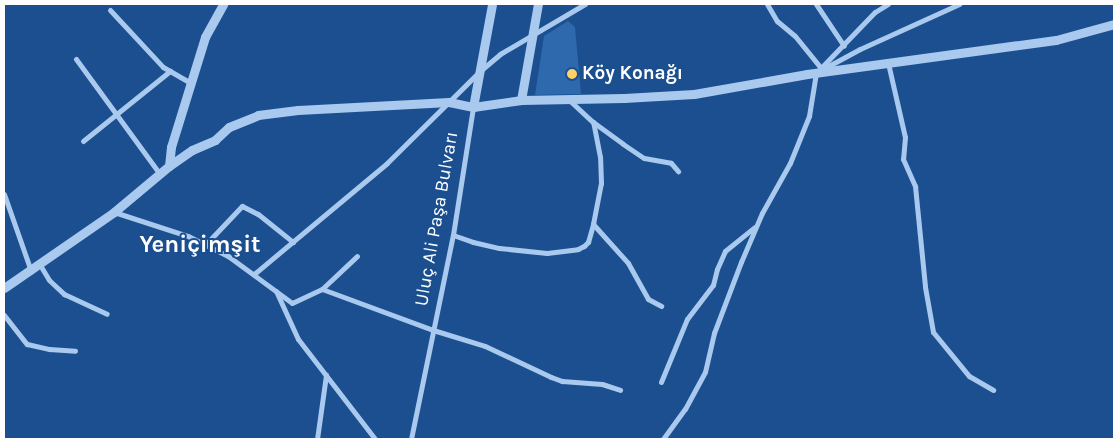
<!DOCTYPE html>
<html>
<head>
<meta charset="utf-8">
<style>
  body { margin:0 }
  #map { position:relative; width:1118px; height:443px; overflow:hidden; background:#1b4f8f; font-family:Karla,sans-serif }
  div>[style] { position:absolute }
  .green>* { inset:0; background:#2e69ad }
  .minor>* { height:5px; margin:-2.5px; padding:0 2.5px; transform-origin:2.5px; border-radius:2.5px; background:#a9c9ee }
  .tertiary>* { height:9px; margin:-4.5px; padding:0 4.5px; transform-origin:4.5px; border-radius:4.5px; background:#a9c9ee }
  .dots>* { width:14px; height:14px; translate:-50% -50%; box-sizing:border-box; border:2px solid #1b4f8f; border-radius:50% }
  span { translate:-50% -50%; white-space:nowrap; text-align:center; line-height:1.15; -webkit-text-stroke:4px #1b4f8f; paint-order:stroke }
  .poi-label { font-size:19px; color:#fff; font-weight:700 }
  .left { translate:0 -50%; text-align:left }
  .street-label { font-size:19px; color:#fff }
  .district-label { font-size:24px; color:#fff; font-weight:700 }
  .frame { position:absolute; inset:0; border:5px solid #fff; pointer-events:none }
</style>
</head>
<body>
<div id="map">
  <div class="green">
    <i style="clip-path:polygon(568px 21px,575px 27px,581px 94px,535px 95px,544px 36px)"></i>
  </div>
  <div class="minor">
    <i style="left:767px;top:4px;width:20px;rotate:60deg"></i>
    <i style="left:777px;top:21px;width:23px;rotate:40deg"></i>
    <i style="left:795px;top:36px;width:41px;rotate:50.9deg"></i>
    <i style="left:816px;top:4px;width:50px;rotate:56.3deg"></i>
    <i style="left:110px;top:10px;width:78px;rotate:47.1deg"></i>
    <i style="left:163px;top:67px;width:32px;rotate:30deg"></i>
    <i style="left:76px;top:59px;width:142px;rotate:53.9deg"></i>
    <i style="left:888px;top:63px;width:76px;rotate:77.1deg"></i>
    <i style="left:905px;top:137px;width:22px;rotate:95deg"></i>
    <i style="left:903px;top:159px;width:30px;rotate:66deg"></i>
    <i style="left:915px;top:186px;width:101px;rotate:84.3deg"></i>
    <i style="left:925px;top:287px;width:46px;rotate:79.9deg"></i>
    <i style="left:933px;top:332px;width:57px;rotate:50.7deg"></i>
    <i style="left:969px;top:376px;width:28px;rotate:30deg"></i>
    <i style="left:823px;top:69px;width:42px;rotate:-28.4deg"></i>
    <i style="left:860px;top:49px;width:109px;rotate:-24.4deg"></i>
    <i style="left:568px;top:99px;width:34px;rotate:43deg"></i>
    <i style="left:593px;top:122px;width:37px;rotate:36deg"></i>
    <i style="left:623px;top:144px;width:25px;rotate:34deg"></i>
    <i style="left:644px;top:158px;width:27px;rotate:10deg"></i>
    <i style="left:671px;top:163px;width:11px;rotate:49deg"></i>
    <i style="left:83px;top:141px;width:112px;rotate:-38.8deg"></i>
    <i style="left:4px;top:194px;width:82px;rotate:70.7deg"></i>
    <i style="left:114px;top:212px;width:78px;rotate:18deg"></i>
    <i style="left:188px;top:236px;width:45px;rotate:26.6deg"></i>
    <i style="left:228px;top:256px;width:79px;rotate:36.3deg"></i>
    <i style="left:292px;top:303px;width:33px;rotate:-25deg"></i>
    <i style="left:322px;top:289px;width:118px;rotate:20.3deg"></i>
    <i style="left:433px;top:330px;width:54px;rotate:17.1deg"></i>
    <i style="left:485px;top:346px;width:73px;rotate:25.2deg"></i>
    <i style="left:551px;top:377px;width:12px;rotate:20deg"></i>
    <i style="left:562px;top:381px;width:40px;rotate:4.3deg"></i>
    <i style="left:602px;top:384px;width:19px;rotate:18deg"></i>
    <i style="left:593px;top:224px;width:52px;rotate:48.1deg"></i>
    <i style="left:628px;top:263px;width:41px;rotate:60.9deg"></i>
    <i style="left:648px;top:299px;width:15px;rotate:28deg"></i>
    <i style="left:453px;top:235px;width:21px;rotate:19deg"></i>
    <i style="left:473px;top:242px;width:27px;rotate:13deg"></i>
    <i style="left:499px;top:248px;width:48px;rotate:5.9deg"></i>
    <i style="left:547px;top:253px;width:31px;rotate:-7deg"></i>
    <i style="left:578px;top:249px;width:7px;rotate:-27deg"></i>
    <i style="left:584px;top:246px;width:6px;rotate:-45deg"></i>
    <i style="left:588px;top:242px;width:19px;rotate:-74deg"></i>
    <i style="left:593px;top:224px;width:42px;rotate:-79deg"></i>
    <i style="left:601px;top:183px;width:26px;rotate:-92deg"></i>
    <i style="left:600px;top:157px;width:36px;rotate:-101deg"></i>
    <i style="left:205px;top:245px;width:54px;rotate:-46.5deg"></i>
    <i style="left:242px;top:206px;width:18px;rotate:27deg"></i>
    <i style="left:258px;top:214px;width:45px;rotate:38.7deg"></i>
    <i style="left:40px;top:265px;width:17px;rotate:59deg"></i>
    <i style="left:49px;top:280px;width:21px;rotate:43deg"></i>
    <i style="left:64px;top:294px;width:47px;rotate:24.9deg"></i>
    <i style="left:254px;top:274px;width:173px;rotate:-39.8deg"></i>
    <i style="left:387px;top:163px;width:131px;rotate:-44.7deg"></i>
    <i style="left:480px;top:71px;width:26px;rotate:-40deg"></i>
    <i style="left:500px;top:54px;width:99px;rotate:-30.5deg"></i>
    <i style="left:322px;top:289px;width:48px;rotate:-43.3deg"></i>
    <i style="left:276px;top:291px;width:53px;rotate:65.4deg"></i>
    <i style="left:298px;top:339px;width:126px;rotate:52.4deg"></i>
    <i style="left:4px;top:315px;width:37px;rotate:52deg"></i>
    <i style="left:27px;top:344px;width:23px;rotate:13deg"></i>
    <i style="left:49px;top:349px;width:26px;rotate:4deg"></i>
    <i style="left:661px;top:382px;width:68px;rotate:-67.6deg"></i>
    <i style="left:687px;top:319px;width:43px;rotate:-52.6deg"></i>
    <i style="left:713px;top:285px;width:16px;rotate:-76deg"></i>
    <i style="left:717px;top:269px;width:20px;rotate:-66deg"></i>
    <i style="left:725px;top:251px;width:38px;rotate:-39deg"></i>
    <i style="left:317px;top:439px;width:65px;rotate:-82deg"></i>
    <i style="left:411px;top:439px;width:208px;rotate:-78.4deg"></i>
    <i style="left:453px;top:235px;width:130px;rotate:-81.1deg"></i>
    <i style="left:663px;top:439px;width:37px;rotate:-54deg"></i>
    <i style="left:685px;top:409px;width:42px;rotate:-61.6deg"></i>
    <i style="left:705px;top:372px;width:40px;rotate:-77deg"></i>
    <i style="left:714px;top:333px;width:76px;rotate:-69.2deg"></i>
    <i style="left:741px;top:262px;width:53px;rotate:-66.8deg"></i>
    <i style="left:762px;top:213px;width:57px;rotate:-60.8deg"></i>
    <i style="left:790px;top:163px;width:51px;rotate:-68deg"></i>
    <i style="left:809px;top:116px;width:44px;rotate:-80.8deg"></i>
    <i style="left:816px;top:73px;width:85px;rotate:-46deg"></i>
    <i style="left:875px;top:12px;width:15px;rotate:-32deg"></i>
  </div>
  <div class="tertiary">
    <i style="left:521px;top:100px;width:97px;rotate:-80deg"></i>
    <i style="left:473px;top:107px;width:105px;rotate:-79.5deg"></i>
    <i style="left:169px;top:166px;width:19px;rotate:-84deg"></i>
    <i style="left:171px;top:147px;width:115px;rotate:-72.8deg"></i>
    <i style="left:205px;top:37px;width:38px;rotate:-61deg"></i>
    <i style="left:4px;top:288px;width:134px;rotate:-34.6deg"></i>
    <i style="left:114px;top:212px;width:72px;rotate:-39.9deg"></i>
    <i style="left:169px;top:166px;width:28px;rotate:-35deg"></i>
    <i style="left:192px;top:150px;width:25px;rotate:-23deg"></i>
    <i style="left:215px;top:140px;width:19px;rotate:-43deg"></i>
    <i style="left:229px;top:127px;width:31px;rotate:-22deg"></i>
    <i style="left:258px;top:115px;width:40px;rotate:-7.1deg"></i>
    <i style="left:298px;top:110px;width:151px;rotate:-3deg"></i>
    <i style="left:449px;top:102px;width:25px;rotate:12deg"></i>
    <i style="left:473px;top:107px;width:49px;rotate:-8.3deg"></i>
    <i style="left:521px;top:100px;width:103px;rotate:-1.1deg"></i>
    <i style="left:624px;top:98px;width:70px;rotate:-3.3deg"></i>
    <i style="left:694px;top:94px;width:115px;rotate:-10deg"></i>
    <i style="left:807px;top:74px;width:251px;rotate:-7.8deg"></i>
    <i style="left:1056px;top:40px;width:60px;rotate:-15.4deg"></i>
  </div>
  <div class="dots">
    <i style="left:572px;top:74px;background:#ffd166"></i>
  </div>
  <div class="poi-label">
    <span class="left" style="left:582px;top:74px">Köy Konağı</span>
  </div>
  <div class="street-label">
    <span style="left:437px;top:219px;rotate:-80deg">Uluç Ali Paşa Bulvarı</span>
  </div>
  <div class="district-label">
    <span style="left:200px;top:245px">Yeniçimşit</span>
  </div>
  <div class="frame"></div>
</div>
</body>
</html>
